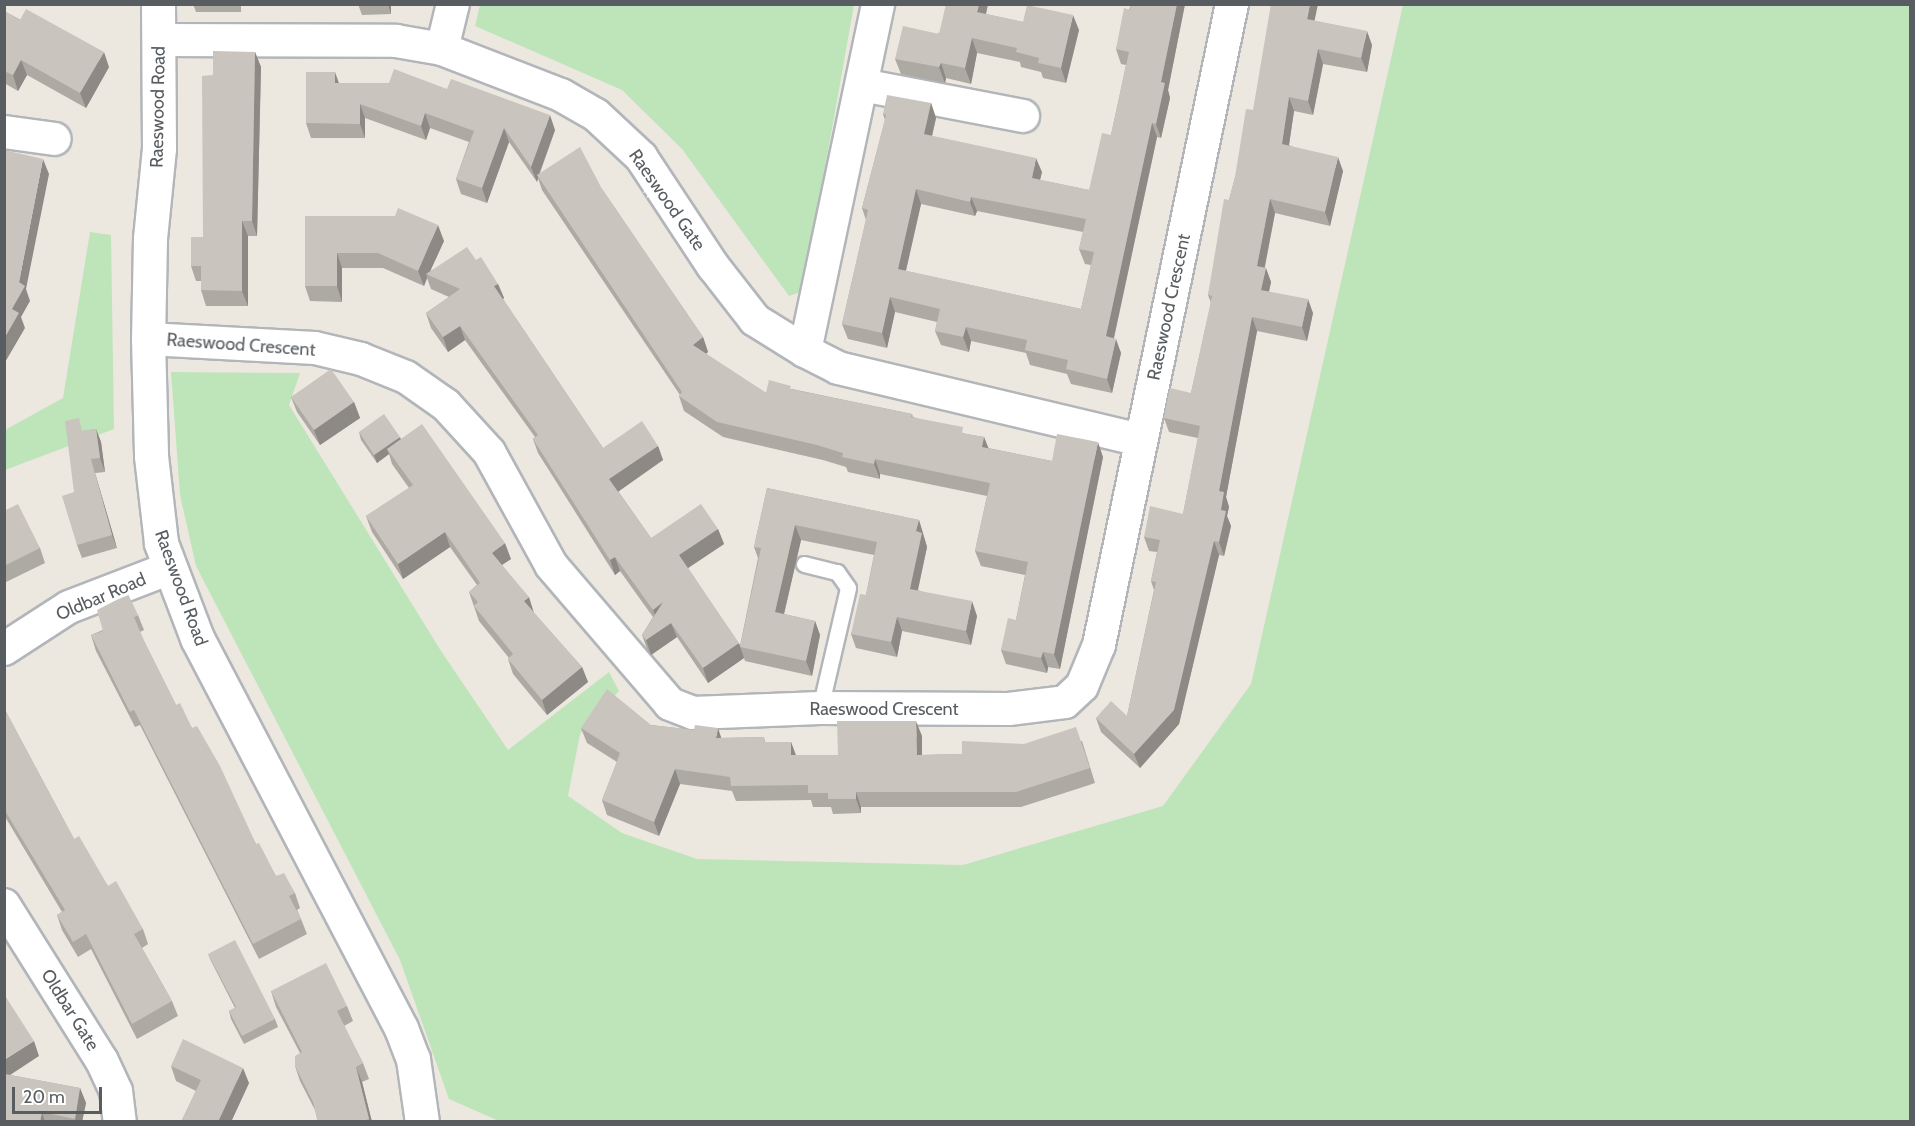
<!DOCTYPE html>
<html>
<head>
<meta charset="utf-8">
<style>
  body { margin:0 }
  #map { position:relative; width:1915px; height:1126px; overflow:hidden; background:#ece7df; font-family:Cabin,sans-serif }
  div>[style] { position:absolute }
  .green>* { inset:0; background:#bee5b9 }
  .roads { filter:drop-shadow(2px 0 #b2b6ba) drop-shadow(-2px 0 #b2b6ba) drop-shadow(0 2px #b2b6ba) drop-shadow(0 -2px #b2b6ba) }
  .lane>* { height:15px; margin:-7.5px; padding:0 7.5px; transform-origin:7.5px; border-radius:7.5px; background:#fff }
  .street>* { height:32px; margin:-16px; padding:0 16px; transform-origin:16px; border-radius:16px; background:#fff }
  .secondary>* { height:33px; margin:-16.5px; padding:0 16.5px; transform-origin:16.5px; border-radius:16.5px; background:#fff }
  .wall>* { inset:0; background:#ada9a3 }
  .shaded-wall>* { inset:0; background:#8d8985 }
  .building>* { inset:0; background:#c9c4be }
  span { translate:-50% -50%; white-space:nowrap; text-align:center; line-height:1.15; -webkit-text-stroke:6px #fff; paint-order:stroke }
  .street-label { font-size:18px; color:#585d61 }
  .frame { position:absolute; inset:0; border:6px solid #585d61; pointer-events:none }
  .scale { position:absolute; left:12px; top:1087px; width:90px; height:27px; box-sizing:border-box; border:3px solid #585d61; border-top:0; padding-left:8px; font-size:18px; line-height:21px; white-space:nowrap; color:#585d61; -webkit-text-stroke:4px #fff; paint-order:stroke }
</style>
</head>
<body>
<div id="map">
  <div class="green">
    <i style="clip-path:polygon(480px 5px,854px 5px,803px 291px,789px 296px,682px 149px,622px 90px,475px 26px)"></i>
    <i style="clip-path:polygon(1403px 5px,1910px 5px,1910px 1121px,499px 1121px,449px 1099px,400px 960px,196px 566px,180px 495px,171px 372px,300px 373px,289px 405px,441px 651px,508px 750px,609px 672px,619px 691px,580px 734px,568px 796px,622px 833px,697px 859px,963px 865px,1163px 806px,1251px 684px)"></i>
    <i style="clip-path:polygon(90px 232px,111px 235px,114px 429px,5px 470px,5px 430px,63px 398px)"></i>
  </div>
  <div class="roads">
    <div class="lane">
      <i style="left:804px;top:564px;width:34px;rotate:14deg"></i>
      <i style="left:837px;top:572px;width:19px;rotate:55deg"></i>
      <i style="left:848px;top:588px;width:123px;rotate:103.1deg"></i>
    </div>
    <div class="street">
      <i style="left:159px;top:40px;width:237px;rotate:0.2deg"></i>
      <i style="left:396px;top:41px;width:47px;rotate:9.9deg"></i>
      <i style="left:442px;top:49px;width:128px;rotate:21.1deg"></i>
      <i style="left:561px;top:95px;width:40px;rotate:29.7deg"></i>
      <i style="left:596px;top:115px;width:62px;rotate:43deg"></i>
      <i style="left:641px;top:157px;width:131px;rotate:56.6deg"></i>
      <i style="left:713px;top:266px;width:68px;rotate:52.1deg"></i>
      <i style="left:755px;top:320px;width:59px;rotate:31.8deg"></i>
      <i style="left:805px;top:351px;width:37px;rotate:27deg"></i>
      <i style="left:838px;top:368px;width:311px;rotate:13.4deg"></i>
      <i style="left:442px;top:49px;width:46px;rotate:-76.3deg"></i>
      <i style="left:862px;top:85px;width:164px;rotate:10.9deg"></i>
      <i style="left:4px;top:132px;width:51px;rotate:7.8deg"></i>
      <i style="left:148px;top:339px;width:167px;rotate:3.1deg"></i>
      <i style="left:315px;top:348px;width:47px;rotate:13.4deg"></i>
      <i style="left:361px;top:359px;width:48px;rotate:21.8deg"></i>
      <i style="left:406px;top:377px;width:49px;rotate:35deg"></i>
      <i style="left:446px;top:405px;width:64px;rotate:47.5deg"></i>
      <i style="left:489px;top:452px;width:129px;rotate:61.2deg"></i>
      <i style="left:551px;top:565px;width:183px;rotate:49.4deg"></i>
      <i style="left:670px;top:704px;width:25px;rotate:21deg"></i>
      <i style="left:693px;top:713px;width:127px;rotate:-2.3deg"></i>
      <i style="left:820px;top:708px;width:189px;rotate:0.3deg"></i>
      <i style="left:1009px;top:709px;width:56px;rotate:-7.1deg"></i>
      <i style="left:1065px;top:702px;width:23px;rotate:-43deg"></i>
      <i style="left:1082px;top:686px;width:44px;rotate:-67.5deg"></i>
      <i style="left:1099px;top:645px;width:655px;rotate:-78.28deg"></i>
      <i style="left:805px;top:351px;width:355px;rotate:-78.1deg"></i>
      <i style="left:4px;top:649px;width:77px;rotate:-32.9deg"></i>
      <i style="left:69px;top:607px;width:108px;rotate:-21.1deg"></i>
      <i style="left:4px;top:905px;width:184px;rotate:57.9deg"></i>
      <i style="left:102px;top:1061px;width:33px;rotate:65deg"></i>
      <i style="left:116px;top:1091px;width:31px;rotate:83deg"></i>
    </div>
    <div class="secondary">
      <i style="left:158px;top:4px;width:144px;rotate:89.6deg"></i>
      <i style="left:159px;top:148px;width:90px;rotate:95.7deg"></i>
      <i style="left:150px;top:238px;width:101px;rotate:91.1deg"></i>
      <i style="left:148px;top:339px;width:117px;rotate:88.5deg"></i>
      <i style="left:151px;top:456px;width:88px;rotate:83.4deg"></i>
      <i style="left:161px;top:543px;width:102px;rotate:69.2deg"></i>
      <i style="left:197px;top:638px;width:440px;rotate:62.4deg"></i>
      <i style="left:401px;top:1028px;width:33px;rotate:69deg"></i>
      <i style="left:413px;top:1059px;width:64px;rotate:81.9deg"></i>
    </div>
  </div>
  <div class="wall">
    <i style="clip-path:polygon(193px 4px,241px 4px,241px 12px,196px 12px)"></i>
    <i style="clip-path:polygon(358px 4px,391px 4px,391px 14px,362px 15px)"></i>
    <i style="clip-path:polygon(988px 4px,986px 14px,1023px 22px,1079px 30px,1066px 83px,1043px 78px,1041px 72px,1021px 67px,1020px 62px,977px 53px,971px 84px,946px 78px,945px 83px,901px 74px,895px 59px)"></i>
    <i style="clip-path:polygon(evenodd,1131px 4px,1185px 4px,1168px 90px,1170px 98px,1161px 138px,1157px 137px,1114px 338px,1121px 353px,1112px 393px,1071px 384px,1067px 374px,1030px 365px,1026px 353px,971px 341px,969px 352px,941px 345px,935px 331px,937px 322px,895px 312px,887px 348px,848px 339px,842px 324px,866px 220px,862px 208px,885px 120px,883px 114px,931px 103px,936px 118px,932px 136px,1042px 172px,1040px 180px,1089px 190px,1111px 135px,1126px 65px,1121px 64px,1116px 49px,1131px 4px,921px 204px,975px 216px,977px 211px,1083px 232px,1079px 249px,1085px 264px,1091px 265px,1081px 309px,906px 271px,921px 204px)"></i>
    <i style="clip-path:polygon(4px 11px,109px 67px,86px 108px,27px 75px,18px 91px,4px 83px)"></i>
    <i style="clip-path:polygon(1315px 21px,1372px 45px,1367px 72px,1323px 64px,1313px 115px,1294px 111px,1289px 145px,1343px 171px,1330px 226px,1275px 213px,1265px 267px,1271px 282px,1269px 292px,1313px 313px,1307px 341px,1257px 331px,1226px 497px,1229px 507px,1227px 516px,1231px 526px,1224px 556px,1219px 555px,1179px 724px,1140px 768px,1101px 732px,1096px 718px,1127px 716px,1154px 590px,1151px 581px,1157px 552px,1149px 551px,1144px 537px,1183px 514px,1198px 438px,1169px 432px,1164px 418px,1191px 393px,1211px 303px,1208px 295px,1229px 200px,1253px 110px)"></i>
    <i style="clip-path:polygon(255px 52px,261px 67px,257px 236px,248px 236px,248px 306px,206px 306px,201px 290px,201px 281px,196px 281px,191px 266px,203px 237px,213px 75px)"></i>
    <i style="clip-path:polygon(339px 83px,555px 130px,540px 173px,602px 189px,703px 337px,708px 352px,706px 354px,766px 393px,792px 389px,912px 414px,913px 417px,966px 434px,984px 437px,988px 448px,1052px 461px,1103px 457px,1060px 669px,1048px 667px,1047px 673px,1006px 664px,1001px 650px,1016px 620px,1025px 575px,981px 566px,975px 551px,987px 496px,880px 474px,880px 479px,848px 472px,846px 467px,823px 460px,723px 437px,684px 411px,679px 396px,680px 395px,542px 190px,538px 178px,537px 182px,509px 142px,487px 203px,461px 194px,456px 179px,469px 142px,430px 128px,426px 140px,365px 118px,365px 138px,311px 138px,306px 123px)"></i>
    <i style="clip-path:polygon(305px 216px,444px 241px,430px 271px,476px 260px,498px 284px,504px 298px,503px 299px,603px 448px,658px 446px,663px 460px,618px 491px,651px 538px,718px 529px,724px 544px,688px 568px,740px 646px,758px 558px,754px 547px,767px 488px,919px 520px,927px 547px,918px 590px,977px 616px,971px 645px,902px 631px,897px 657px,856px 648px,851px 634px,866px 595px,874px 555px,801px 540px,784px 614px,815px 621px,820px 635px,812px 676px,745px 661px,744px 658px,708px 683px,677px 637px,651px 655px,647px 649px,642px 635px,653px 617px,620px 571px,615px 575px,538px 453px,533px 439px,535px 437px,465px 340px,448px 352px,431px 328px,426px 313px,449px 297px,431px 289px,427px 278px,424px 286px,383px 268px,342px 268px,342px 302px,310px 301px,305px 286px)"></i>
    <i style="clip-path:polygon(291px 397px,354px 402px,360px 418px,320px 445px,297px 412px)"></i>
    <i style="clip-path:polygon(96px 429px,101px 442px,105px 472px,95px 473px,117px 548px,82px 558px,77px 545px,74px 492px,83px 431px)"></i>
    <i style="clip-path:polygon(359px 432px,401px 439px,511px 559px,502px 565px,534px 613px,582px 667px,588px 682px,547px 715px,513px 674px,508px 659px,509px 658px,479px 621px,469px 592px,477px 585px,450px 547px,403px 579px,372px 532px,366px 516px,409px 488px,392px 464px,389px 454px,377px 463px,361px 440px)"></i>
    <i style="clip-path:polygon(4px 511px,40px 548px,45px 563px,4px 583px)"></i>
    <i style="clip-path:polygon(138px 615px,144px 630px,140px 632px,144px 641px,176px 705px,192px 728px,256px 844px,276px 876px,295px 893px,300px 908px,297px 910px,301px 919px,307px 934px,259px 959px,140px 725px,135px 727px,96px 651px,91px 635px)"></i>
    <i style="clip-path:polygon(4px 708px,74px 839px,108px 886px,143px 929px,148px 944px,142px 948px,172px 1001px,178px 1016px,137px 1039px,91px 949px,78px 957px,62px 930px,57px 915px,62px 912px,4px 815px)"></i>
    <i style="clip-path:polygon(651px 725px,694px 730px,721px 738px,764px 737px,765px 742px,791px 742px,796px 755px,838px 755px,922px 736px,922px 755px,962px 754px,1024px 744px,1082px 741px,1095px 783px,1021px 807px,861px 807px,861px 813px,833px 814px,831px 807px,813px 807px,811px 800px,736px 801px,732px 791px,680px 784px,659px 836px,607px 815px,602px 800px,617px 762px,587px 743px,581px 728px)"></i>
    <i style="clip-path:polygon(208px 954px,275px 1019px,278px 1027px,244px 1044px,231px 1019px,229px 1011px,235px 1008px,211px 961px)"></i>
    <i style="clip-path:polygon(271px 991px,347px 1006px,353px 1021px,344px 1026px,363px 1063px,369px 1079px,362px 1082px,372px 1122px,318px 1122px,315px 1110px,300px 1081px,295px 1066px,300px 1053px,276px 1007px)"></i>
    <i style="clip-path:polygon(39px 1056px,10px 1075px,80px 1088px,86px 1103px,82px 1122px,4px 1122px,4px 1079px)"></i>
    <i style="clip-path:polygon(171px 1066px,249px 1083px,231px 1122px,181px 1122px,196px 1091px,176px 1081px)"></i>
  </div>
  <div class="shaded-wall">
    <i style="clip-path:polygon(388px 4px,391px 4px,391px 14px)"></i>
    <i style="clip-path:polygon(979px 4px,988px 4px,983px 27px,977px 12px)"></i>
    <i style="clip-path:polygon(1177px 4px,1185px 4px,1168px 90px,1170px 98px,1161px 138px,1156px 124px,1161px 82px)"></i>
    <i style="clip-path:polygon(1310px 4px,1318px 4px,1312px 33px,1307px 19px)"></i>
    <i style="clip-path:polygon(1073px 15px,1079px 30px,1066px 83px,1061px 68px)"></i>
    <i style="clip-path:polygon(1367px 31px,1372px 45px,1367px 72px,1361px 58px)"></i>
    <i style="clip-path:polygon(972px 38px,977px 53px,971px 84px,965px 68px)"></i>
    <i style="clip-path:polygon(1318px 49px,1323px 64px,1313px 115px,1308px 101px)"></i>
    <i style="clip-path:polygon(104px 52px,109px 67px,86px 108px,80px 93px)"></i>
    <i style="clip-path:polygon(255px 52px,261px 67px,257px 236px,252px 221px)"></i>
    <i style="clip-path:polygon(21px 60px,27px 75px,18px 91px,13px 75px)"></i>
    <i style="clip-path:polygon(941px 63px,946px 78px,945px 83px,939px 67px)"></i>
    <i style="clip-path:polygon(335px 72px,340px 86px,335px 83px)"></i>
    <i style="clip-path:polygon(1289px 97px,1294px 111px,1287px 158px,1282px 144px)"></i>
    <i style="clip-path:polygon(931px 103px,936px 118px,929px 149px,924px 134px)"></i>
    <i style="clip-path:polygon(360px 104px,365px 118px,365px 138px,360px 124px)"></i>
    <i style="clip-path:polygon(425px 113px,430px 128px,426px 140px,421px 126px)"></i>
    <i style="clip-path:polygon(550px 115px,555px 130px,538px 177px,537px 175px,538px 178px,537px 182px,531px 167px)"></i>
    <i style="clip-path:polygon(1152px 123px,1157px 137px,1111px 351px,1106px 336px)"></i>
    <i style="clip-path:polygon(504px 128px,509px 142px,487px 203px,482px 188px)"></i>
    <i style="clip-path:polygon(1338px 157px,1343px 171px,1330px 226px,1325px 212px)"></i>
    <i style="clip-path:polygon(1036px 158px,1042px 172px,1037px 192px,1032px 178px)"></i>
    <i style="clip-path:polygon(43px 159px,49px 174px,26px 289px,30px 301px,21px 317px,25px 328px,4px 364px,4px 339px,19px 282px)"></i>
    <i style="clip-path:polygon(916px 189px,921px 204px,903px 283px,898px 269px)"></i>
    <i style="clip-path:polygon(971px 197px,977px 211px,975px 216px,970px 202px)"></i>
    <i style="clip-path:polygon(1270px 199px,1275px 213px,1262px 280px,1257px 266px)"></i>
    <i style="clip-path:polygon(242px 221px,248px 236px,248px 306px,242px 291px)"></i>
    <i style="clip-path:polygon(438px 225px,444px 241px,428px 276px,426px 274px,427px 278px,424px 286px,418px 271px)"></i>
    <i style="clip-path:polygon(337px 253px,342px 268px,342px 302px,337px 286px)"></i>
    <i style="clip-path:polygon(1266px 268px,1271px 282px,1266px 304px,1261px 290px)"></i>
    <i style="clip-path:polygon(498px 284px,504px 298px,500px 301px,494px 286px)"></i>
    <i style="clip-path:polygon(890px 297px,895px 312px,887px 348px,882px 333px)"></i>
    <i style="clip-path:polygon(1308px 299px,1313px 313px,1307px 341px,1302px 327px)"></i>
    <i style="clip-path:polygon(1252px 317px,1257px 331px,1226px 497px,1229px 507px,1227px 516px,1231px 526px,1224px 556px,1219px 542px,1219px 491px)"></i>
    <i style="clip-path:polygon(460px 326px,465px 340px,448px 352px,443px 337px)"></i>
    <i style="clip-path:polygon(966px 327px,971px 341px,969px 352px,963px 337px)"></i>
    <i style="clip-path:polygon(703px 337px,708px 352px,698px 360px,693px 345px)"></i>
    <i style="clip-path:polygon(1116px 339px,1121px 353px,1112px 393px,1107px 379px)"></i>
    <i style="clip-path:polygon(354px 402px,360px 418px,320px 445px,314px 430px)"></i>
    <i style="clip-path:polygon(96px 429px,101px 442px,105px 472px,100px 458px)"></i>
    <i style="clip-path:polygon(400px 437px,403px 444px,387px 449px,389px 454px,377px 463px,374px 455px)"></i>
    <i style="clip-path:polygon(984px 437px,990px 452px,982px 447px)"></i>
    <i style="clip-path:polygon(1098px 442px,1103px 457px,1060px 669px,1054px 654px)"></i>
    <i style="clip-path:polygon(658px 446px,663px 460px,615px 494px,609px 479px)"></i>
    <i style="clip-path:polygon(91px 459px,95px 473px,117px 548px,112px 535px)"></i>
    <i style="clip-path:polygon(875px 459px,880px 474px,880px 479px,874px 464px)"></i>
    <i style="clip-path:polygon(919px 520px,927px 547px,915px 603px,910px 589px,916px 531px)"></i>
    <i style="clip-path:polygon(795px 525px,801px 540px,781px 627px,775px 612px)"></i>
    <i style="clip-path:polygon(718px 529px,724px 544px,685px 570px,679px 555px)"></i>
    <i style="clip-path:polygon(445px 532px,450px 547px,403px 579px,398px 564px)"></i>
    <i style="clip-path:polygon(1214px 541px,1219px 555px,1179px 724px,1140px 768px,1134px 754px)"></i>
    <i style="clip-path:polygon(505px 543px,511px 559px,497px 568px,492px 553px)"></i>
    <i style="clip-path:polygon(615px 557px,620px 571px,615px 575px,610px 560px)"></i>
    <i style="clip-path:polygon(529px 597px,534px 613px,524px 601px)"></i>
    <i style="clip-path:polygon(972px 601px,977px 616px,971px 645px,966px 631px)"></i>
    <i style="clip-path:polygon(663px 602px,659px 624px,653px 610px)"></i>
    <i style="clip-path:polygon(897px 617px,902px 631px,897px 657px,891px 642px)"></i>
    <i style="clip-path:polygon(815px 621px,820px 635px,812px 676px,806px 661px)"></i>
    <i style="clip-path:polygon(671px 623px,677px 637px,651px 655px,646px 640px)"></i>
    <i style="clip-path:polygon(739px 643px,744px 658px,708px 683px,703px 668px)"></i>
    <i style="clip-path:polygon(1043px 652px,1048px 667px,1047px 673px,1041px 658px)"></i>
    <i style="clip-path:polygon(582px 667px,588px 682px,547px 715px,542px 700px)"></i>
    <i style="clip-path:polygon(916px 721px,922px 736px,922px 770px,917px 755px)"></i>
    <i style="clip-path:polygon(718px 728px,723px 743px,716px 738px)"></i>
    <i style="clip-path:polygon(791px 742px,796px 756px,791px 755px)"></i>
    <i style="clip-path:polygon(675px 769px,680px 784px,659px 836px,654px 822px)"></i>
    <i style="clip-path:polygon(856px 792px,861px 807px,861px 813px,856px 799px)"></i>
    <i style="clip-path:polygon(34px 1041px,39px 1056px,4px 1079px,4px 1060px)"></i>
    <i style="clip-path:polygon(356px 1067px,362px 1082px,372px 1122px,370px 1122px,369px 1119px)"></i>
    <i style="clip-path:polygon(243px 1068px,249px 1083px,231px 1122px,218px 1122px)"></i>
    <i style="clip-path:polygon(80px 1088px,86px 1103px,82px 1122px,76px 1122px,75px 1119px)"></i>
    <i style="clip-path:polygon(42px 1112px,45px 1122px,40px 1122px)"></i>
  </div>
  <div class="building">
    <i style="clip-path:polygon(946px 4px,979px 4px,977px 12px,1023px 22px,1027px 5px,1073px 15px,1061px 68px,1038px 63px,1039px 58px,1016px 52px,1017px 48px,972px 38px,965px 68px,941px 63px,939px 67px,895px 59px,903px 26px,939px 34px)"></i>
    <i style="clip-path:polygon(evenodd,1131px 4px,1177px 4px,1161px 82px,1165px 83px,1156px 124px,1152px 123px,1106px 336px,1116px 339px,1107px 379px,1066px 369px,1068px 360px,1025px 350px,1027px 340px,966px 327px,963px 337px,935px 331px,940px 309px,890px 297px,882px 333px,842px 324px,868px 210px,862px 208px,886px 115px,883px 114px,887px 95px,931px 103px,924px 134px,1036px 158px,1032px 178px,1089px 190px,1102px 133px,1111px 135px,1129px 52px,1116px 49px,1124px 8px,1130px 10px,1131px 4px,916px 189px,970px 202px,971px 197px,1086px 219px,1079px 249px,1094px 252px,1081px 309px,898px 269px,916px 189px)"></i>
    <i style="clip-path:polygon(1271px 4px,1310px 4px,1307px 19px,1367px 31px,1361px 58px,1318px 49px,1308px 101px,1289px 97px,1282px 144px,1338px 157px,1325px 212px,1270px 199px,1257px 266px,1266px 268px,1261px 290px,1308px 299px,1302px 327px,1252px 317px,1219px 491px,1224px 492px,1221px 510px,1226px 511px,1219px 542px,1214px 541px,1174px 710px,1134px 754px,1096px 718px,1111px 701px,1127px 716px,1156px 582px,1151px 581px,1160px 540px,1144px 537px,1150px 506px,1183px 514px,1200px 426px,1164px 418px,1170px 388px,1191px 393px,1212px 296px,1208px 295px,1224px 199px,1229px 200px,1235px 177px,1246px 109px,1253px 110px)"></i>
    <i style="clip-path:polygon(26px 9px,104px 52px,80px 93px,21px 60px,13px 75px,4px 71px,4px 11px,20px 20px)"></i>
    <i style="clip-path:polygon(213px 51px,255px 52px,252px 221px,242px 221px,242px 291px,201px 290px,201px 266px,191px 266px,191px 237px,203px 237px,202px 76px,213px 75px)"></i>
    <i style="clip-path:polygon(394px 69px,447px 89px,451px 79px,550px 115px,531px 167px,504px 128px,482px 188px,456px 179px,474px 131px,425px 113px,421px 126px,360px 104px,360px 124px,306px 123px,306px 72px,335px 72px,335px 83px,389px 83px)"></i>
    <i style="clip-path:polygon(580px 147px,602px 189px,703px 337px,693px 345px,766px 393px,769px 380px,791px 386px,790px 389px,912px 414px,911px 417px,963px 427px,962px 433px,984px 437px,982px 447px,1052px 461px,1057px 434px,1098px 442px,1054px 654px,1043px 652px,1041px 658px,1001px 650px,1008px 618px,1016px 620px,1028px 562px,975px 551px,990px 483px,875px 459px,874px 464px,842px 457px,843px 453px,817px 445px,717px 422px,679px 396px,682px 392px,537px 175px)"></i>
    <i style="clip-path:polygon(4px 150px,43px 159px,19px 282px,25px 286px,12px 309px,19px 313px,4px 339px)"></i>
    <i style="clip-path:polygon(398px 208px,438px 225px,418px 271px,378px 253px,337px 253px,337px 286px,305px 286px,305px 216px,395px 216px)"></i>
    <i style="clip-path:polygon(467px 247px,476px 260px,481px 257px,498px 284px,494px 286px,603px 448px,642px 421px,658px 446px,609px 479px,651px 538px,701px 504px,718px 529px,679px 555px,739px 643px,703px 668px,671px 623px,646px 640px,642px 635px,663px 602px,653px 610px,615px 557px,610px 560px,533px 439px,538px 435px,460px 326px,443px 337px,426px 313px,460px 289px,426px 274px)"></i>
    <i style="clip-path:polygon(331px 369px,354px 402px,314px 430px,291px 397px)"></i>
    <i style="clip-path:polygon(384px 414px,400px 437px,374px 455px,359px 432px)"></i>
    <i style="clip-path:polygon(79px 418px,82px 431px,96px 429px,100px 458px,91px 459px,112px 535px,77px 545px,62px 496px,74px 492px,65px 421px)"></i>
    <i style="clip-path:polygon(422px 424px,505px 543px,492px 553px,529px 597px,524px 601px,582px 667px,542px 700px,508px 659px,513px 654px,474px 606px,478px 602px,469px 592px,480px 583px,445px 532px,398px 564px,366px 516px,413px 485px,387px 449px)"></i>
    <i style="clip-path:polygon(767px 488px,919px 520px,916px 531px,922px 533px,910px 589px,972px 601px,966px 631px,897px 617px,891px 642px,851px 634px,860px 594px,866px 595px,877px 542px,795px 525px,775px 612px,815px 621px,806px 661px,740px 647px,761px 548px,754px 547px)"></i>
    <i style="clip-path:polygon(18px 504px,40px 548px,4px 566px,4px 511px)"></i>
    <i style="clip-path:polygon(128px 594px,138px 615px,134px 617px,144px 641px,176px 705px,180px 703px,192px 728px,197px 726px,220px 766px,256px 844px,259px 843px,276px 876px,284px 873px,295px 893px,289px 896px,301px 919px,253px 944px,134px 710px,130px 712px,91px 635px,103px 631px,97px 610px)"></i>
    <i style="clip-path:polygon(607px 689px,651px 725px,694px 730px,695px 725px,718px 728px,716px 738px,764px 737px,764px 742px,791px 742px,791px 755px,838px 755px,837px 721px,916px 721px,917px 755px,962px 754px,962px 741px,1024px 744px,1076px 727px,1090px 768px,1016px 792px,856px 792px,856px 799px,828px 799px,828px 793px,808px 793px,808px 785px,731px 786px,730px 777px,675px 769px,654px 822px,602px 800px,620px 753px,581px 728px)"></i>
    <i style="clip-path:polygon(4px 708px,74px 839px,79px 836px,108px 886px,116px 881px,143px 929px,134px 934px,172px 1001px,132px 1024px,86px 934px,73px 942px,57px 915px,65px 910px,4px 809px)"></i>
    <i style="clip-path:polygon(235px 940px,275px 1019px,242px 1036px,229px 1011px,236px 1007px,208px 954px)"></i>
    <i style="clip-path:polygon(326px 963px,347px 1006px,337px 1011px,363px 1063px,356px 1067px,369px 1119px,360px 1122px,318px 1122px,313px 1102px,295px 1066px,295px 1056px,302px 1052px,271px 991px)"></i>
    <i style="clip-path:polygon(4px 994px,34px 1041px,4px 1060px)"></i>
    <i style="clip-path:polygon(183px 1039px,243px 1068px,218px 1122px,181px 1122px,201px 1080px,171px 1066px)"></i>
    <i style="clip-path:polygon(5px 1074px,80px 1088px,75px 1119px,42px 1112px,40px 1122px,4px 1122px,4px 1083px)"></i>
  </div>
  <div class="street-label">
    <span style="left:158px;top:107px;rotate:-89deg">Raeswood Road</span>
    <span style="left:667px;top:200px;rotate:55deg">Raeswood Gate</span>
    <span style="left:1169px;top:307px;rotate:-78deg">Raeswood Crescent</span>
    <span style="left:241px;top:345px;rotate:4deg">Raeswood Crescent</span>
    <span style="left:181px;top:588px;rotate:70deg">Raeswood Road</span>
    <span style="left:101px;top:597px;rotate:-23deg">Oldbar Road</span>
    <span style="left:884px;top:709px">Raeswood Crescent</span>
    <span style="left:70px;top:1010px;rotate:58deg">Oldbar Gate</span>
  </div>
  <div class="frame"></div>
  <div class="scale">20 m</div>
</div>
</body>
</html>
